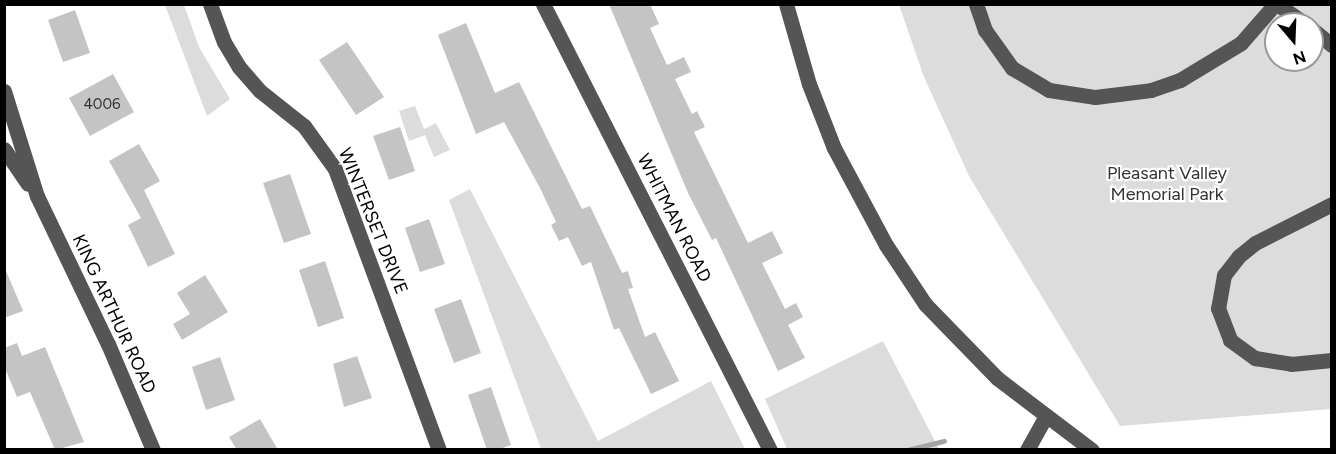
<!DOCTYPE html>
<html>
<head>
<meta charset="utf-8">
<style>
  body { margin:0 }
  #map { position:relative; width:1336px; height:454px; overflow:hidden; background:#fff; font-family:Figtree,sans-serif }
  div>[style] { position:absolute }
  .green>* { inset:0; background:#dcdcdc }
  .stream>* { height:5px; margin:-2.5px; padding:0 2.5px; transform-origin:2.5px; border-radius:2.5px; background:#a3a3a3 }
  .building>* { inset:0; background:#c4c4c4 }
  .minor>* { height:15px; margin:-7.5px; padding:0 7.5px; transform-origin:7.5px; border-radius:7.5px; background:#555 }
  span { translate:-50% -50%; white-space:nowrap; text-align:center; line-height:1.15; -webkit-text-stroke:4.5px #fff; paint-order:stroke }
  .number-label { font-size:15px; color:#313131 }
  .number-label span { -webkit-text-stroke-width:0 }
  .park-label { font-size:18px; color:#333 }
  .street-label { font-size:18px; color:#000 }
  .frame { position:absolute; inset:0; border:6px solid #000; pointer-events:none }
  .north { position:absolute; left:1264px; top:12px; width:60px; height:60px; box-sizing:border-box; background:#fff; border:2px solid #999; border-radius:50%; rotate:161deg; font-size:16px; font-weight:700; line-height:24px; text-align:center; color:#000 }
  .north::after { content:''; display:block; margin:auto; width:21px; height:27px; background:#000; clip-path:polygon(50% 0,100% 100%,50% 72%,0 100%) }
</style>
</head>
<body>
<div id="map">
  <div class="green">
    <i style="clip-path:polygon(165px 5px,184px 5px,199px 47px,230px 99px,207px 116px)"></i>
    <i style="clip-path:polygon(evenodd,899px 5px,1331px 5px,1331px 409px,1120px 426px,969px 176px,924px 77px,899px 5px,1276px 24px,1312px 24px,1312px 60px,1276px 60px,1276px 24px)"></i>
    <i style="clip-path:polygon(415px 106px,424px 129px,436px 123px,450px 150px,434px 157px,425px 135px,409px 141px,399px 111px)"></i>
    <i style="clip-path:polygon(470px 189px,598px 441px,711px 381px,745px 449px,541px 449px,449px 200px)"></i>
    <i style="clip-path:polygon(883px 341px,939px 449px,787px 449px,765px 399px)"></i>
  </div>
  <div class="stream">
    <i style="left:907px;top:450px;width:38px;rotate:-14deg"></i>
  </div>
  <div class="building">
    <i style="clip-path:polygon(609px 4px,650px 4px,659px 24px,650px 28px,667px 65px,684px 57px,691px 72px,675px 79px,692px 114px,697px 111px,705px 127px,694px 132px,748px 243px,772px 231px,783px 253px,762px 263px,785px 309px,796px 303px,803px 317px,788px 325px,805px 358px,778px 371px,716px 238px,712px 240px,688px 193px)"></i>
    <i style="clip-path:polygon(75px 10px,90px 53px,63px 62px,48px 20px)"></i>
    <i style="clip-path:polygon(466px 23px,495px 93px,519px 82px,582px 209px,590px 206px,622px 273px,628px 271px,633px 288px,628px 289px,645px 337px,655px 332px,679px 381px,651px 394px,619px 328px,614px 330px,591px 262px,582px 266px,568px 237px,559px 241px,551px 225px,556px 222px,540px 188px,504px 122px,476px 134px,438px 35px)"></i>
    <i style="clip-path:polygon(347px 42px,384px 97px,356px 115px,319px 60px)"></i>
    <i style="clip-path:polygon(113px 74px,134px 112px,90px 136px,69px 98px)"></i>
    <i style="clip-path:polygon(400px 127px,415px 171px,389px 180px,373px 136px)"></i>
    <i style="clip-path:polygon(139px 144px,160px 181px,144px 190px,175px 254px,148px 267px,128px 225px,141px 218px,109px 161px)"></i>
    <i style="clip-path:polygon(290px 174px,311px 234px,284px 243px,263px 183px)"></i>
    <i style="clip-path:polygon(429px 219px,445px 264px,420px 272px,405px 228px)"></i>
    <i style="clip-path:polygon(325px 261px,344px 318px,318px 327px,299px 270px)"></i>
    <i style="clip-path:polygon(4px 266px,23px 311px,4px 318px)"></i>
    <i style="clip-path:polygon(205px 275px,228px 312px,182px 340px,173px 324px,190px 314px,177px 293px)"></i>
    <i style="clip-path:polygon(461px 299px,481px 353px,454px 363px,434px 309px)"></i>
    <i style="clip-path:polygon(17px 343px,22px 356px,45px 347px,84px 442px,55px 450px,30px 392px,17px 397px,4px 366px,4px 348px)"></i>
    <i style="clip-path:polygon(357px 356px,372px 398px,344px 407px,333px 364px)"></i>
    <i style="clip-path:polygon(220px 357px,235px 400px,206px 410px,192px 367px)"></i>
    <i style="clip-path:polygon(491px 387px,511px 445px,497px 450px,487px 450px,468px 395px)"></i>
    <i style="clip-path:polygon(260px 419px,278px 450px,237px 450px,229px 437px)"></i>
  </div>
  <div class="minor">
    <i style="left:210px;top:4px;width:40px;rotate:69.8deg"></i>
    <i style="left:224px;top:42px;width:29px;rotate:59deg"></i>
    <i style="left:239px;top:67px;width:32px;rotate:49deg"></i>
    <i style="left:260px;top:91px;width:56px;rotate:38.5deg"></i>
    <i style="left:304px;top:126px;width:53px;rotate:54.2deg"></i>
    <i style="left:335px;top:169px;width:300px;rotate:69.7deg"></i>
    <i style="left:543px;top:4px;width:500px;rotate:63.03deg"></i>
    <i style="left:786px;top:4px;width:83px;rotate:74deg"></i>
    <i style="left:809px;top:84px;width:69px;rotate:68.7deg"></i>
    <i style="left:834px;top:148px;width:110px;rotate:61.8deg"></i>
    <i style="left:886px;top:245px;width:71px;rotate:56.5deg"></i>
    <i style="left:925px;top:304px;width:103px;rotate:45.8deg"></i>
    <i style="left:997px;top:378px;width:119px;rotate:37.2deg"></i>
    <i style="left:976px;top:4px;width:28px;rotate:71deg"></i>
    <i style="left:985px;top:30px;width:47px;rotate:54.6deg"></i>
    <i style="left:1012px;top:68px;width:43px;rotate:30.7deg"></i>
    <i style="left:1049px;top:90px;width:47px;rotate:8.7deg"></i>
    <i style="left:1095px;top:97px;width:56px;rotate:-7.1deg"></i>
    <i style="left:1151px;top:90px;width:31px;rotate:-19deg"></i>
    <i style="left:1180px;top:80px;width:71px;rotate:-31.2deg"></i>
    <i style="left:1241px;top:43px;width:52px;rotate:-48.9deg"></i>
    <i style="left:1277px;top:4px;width:35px;rotate:35deg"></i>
    <i style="left:1312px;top:29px;width:26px;rotate:39deg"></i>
    <i style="left:4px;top:91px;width:110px;rotate:72.6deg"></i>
    <i style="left:37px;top:196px;width:164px;rotate:64.4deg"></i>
    <i style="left:108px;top:344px;width:115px;rotate:67deg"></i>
    <i style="left:4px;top:149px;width:42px;rotate:55.6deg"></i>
    <i style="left:1332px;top:204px;width:86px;rotate:153.1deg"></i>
    <i style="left:1255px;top:243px;width:21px;rotate:141deg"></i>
    <i style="left:1239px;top:256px;width:24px;rotate:128deg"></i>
    <i style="left:1224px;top:275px;width:34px;rotate:100deg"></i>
    <i style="left:1218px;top:308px;width:34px;rotate:69deg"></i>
    <i style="left:1230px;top:340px;width:31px;rotate:36deg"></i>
    <i style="left:1255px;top:358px;width:36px;rotate:9deg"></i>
    <i style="left:1291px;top:364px;width:41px;rotate:-5.6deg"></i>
    <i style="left:1027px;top:450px;width:38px;rotate:-61deg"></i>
  </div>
  <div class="number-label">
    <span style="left:102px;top:105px">4006</span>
  </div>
  <div class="park-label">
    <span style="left:1167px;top:184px">Pleasant Valley<br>Memorial Park</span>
  </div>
  <div class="street-label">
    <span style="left:674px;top:218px;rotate:63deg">WHITMAN ROAD</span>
    <span style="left:373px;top:221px;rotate:68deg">WINTERSET DRIVE</span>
    <span style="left:114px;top:314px;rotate:65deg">KING ARTHUR ROAD</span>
  </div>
  <div class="frame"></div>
  <div class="north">N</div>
</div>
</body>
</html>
